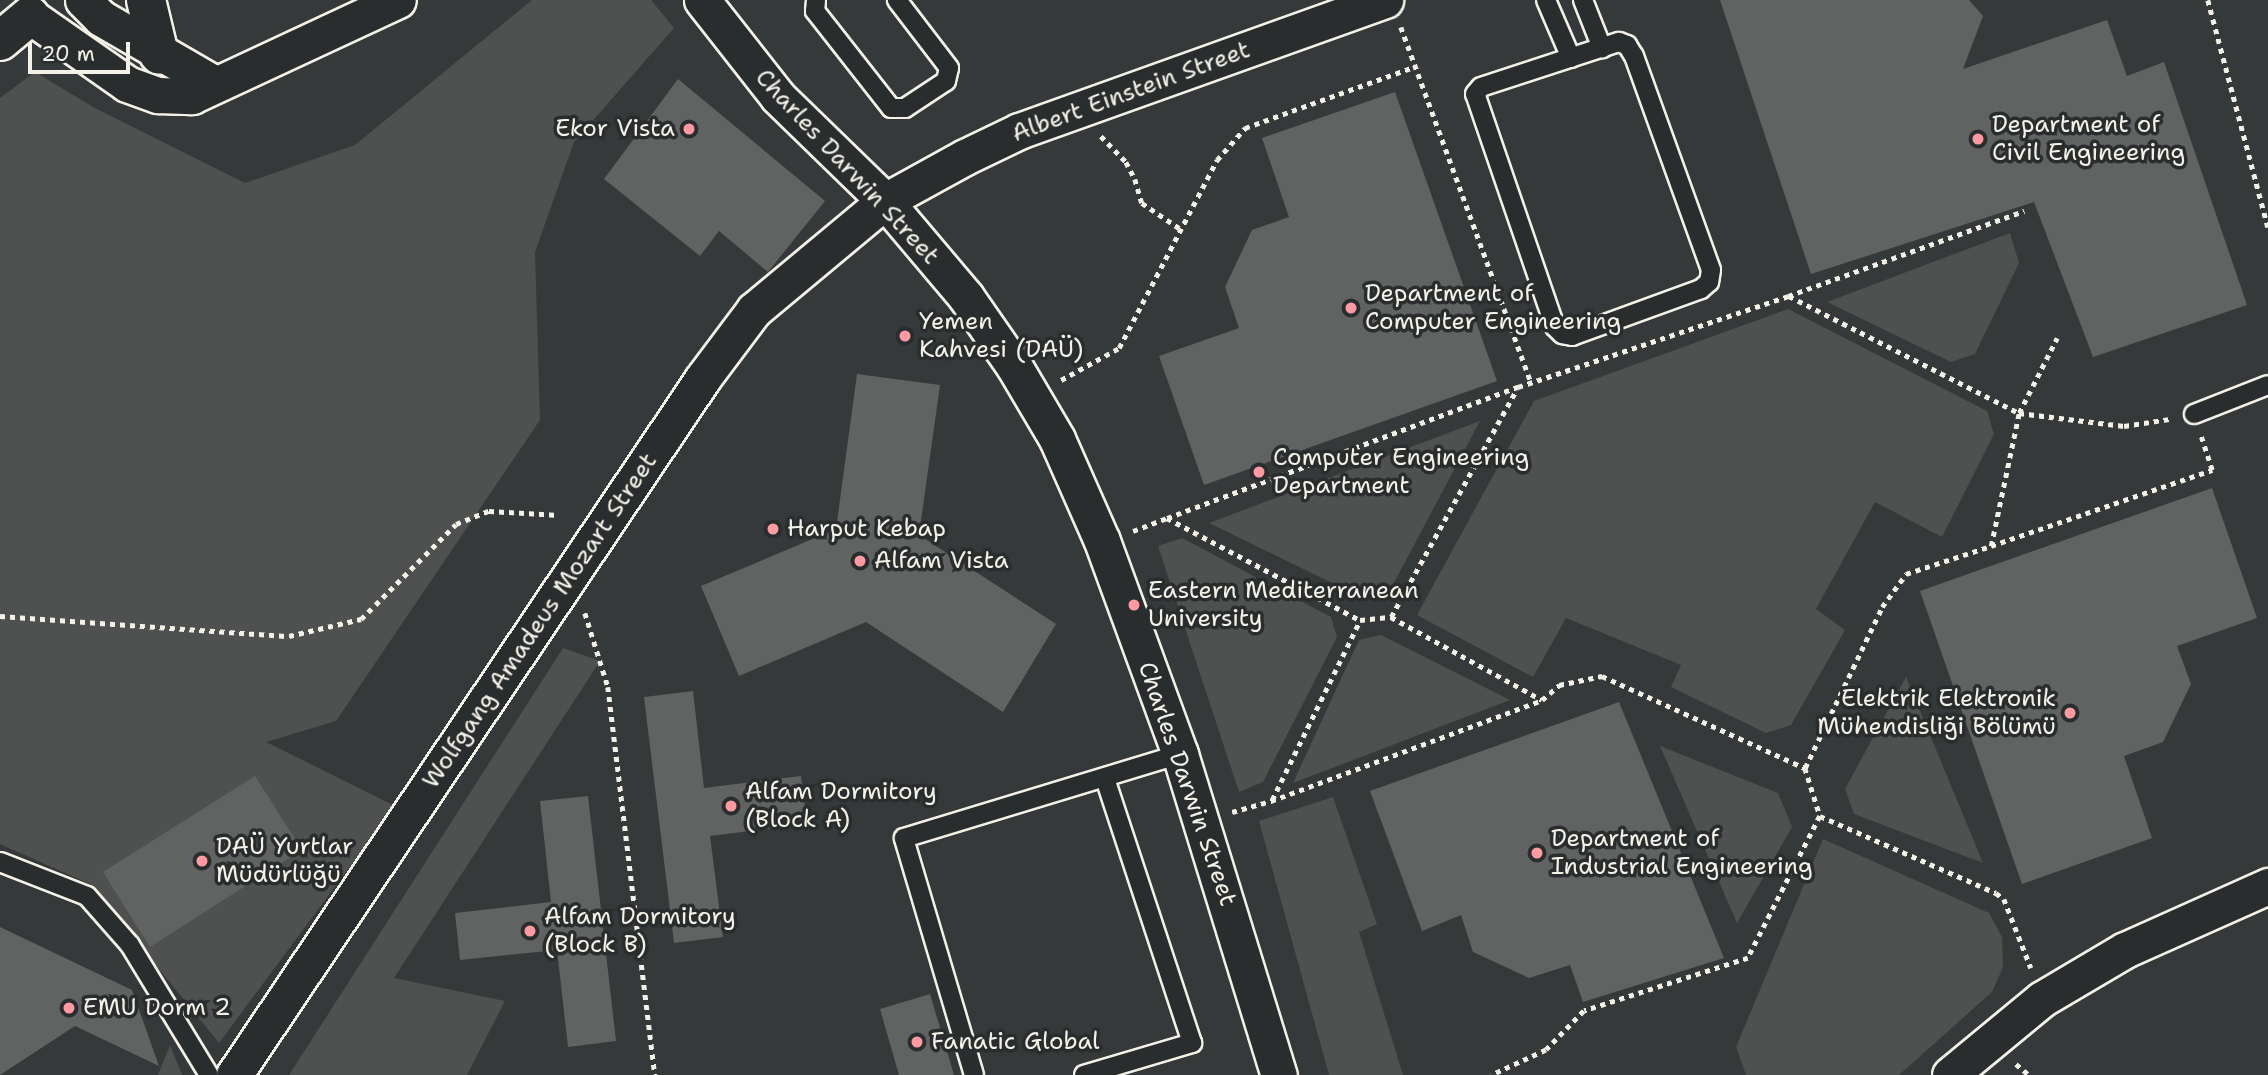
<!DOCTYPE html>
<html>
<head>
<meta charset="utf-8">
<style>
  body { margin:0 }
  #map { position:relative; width:2268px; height:1075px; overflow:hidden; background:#363939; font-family:"Shantell Sans",sans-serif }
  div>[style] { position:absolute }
  .green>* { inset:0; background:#4e514f }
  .building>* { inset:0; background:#616362 }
  .path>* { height:4.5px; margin-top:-2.25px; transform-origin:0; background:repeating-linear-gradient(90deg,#f4f1e8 0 5px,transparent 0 10px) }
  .roads { filter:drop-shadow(2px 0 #f4f1e8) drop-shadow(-2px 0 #f4f1e8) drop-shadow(0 2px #f4f1e8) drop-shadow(0 -2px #f4f1e8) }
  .lane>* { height:18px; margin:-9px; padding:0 9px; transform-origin:9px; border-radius:9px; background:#2a2d2e }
  .street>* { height:35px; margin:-17.5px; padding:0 17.5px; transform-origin:17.5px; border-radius:17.5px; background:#2a2d2e }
  .primary>* { height:38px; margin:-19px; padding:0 19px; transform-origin:19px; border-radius:19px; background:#2a2d2e }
  .highway>* { height:38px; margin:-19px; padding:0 19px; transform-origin:19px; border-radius:19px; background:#2a2d2e }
  .dots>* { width:19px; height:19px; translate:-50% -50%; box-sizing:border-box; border:4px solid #2a2d2e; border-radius:50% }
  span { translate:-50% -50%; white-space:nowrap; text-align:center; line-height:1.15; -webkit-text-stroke:7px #2a2d2e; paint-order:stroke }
  .street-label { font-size:24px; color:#f4f1e8 }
  .poi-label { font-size:24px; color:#f4f1e8 }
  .left { translate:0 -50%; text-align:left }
  .right { translate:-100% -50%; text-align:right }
  .scale { position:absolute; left:28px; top:42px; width:102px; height:32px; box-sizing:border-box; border:4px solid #f4f1e8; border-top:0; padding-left:9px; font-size:21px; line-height:24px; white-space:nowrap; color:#f4f1e8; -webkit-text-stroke:5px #2a2d2e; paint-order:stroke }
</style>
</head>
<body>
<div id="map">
  <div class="green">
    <i style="clip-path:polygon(532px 0,651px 0,674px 28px,574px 142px,535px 252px,540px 420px,336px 721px,266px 742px,395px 806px,219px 1043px,90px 884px,0 844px,0 98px,35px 72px,95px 108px,245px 183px,355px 145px)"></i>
    <i style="clip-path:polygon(2010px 233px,2019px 263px,1975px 354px,1951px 362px,1827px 302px)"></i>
    <i style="clip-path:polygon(1788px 309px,1987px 411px,1994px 434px,1942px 537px,1875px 502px,1816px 609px,1845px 630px,1791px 725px,1766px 733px,1671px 687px,1681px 665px,1566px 618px,1533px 677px,1417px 615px,1534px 401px)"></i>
    <i style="clip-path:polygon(1480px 421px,1389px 592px,1365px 599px,1209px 523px)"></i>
    <i style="clip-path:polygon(1182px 538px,1331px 617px,1337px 637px,1263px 782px,1239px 792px,1158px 546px)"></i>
    <i style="clip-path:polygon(1381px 635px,1510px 700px,1293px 783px,1359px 640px)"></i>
    <i style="clip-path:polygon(563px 648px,600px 661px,394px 978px,505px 1001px,467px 1075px,289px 1075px)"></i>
    <i style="clip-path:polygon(1906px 677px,1983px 863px,1854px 814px,1845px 789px)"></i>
    <i style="clip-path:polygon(1660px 746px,1778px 793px,1792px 827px,1737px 923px)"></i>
    <i style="clip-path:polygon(1333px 797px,1377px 924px,1359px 932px,1403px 1075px,1329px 1075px,1259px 821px)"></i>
    <i style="clip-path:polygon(1823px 839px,1989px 913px,2002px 937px,2003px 967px,1992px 992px,1899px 1075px,1746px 1075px,1736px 1047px)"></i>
    <i style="clip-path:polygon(170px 1045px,182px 1075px,158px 1075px)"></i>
  </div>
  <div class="building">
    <i style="clip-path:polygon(1720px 0,1969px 0,1983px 16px,1963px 69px,2107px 20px,2127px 76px,2164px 62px,2247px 305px,2093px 357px,2034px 202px,1811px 274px)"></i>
    <i style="clip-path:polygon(678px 79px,825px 201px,768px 272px,719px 231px,700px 256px,604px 179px)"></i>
    <i style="clip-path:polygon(1395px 92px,1497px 381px,1204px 485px,1159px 356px,1239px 328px,1225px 287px,1252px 230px,1289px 217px,1262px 138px)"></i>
    <i style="clip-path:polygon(857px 374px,940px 385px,919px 535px,1056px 624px,1003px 712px,866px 622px,739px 676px,701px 586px,836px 529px)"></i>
    <i style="clip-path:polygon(2212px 488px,2257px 618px,2177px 646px,2191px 684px,2163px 742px,2124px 756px,2152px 838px,2022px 884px,1920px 591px)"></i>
    <i style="clip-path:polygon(693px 691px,704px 788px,801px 776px,807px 824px,710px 836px,723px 937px,674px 943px,644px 697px)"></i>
    <i style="clip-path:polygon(1619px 702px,1724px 958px,1583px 1002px,1570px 965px,1529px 978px,1473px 952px,1461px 915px,1422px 931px,1370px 791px)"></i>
    <i style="clip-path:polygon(255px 776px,302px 850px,150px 947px,103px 872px)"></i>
    <i style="clip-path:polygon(588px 796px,616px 1041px,568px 1047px,557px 950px,460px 960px,455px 913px,551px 902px,540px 801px)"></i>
    <i style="clip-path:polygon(0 927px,132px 990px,159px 1066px,75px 1026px,0 1075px)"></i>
    <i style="clip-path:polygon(930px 994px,954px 1075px,899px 1075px,880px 1009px)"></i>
  </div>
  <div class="path">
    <i style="left:2208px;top:0;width:235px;rotate:75.2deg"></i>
    <i style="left:1401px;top:27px;width:379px;rotate:69.9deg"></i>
    <i style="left:1101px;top:136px;width:36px;rotate:46deg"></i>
    <i style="left:1126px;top:162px;width:19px;rotate:62deg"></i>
    <i style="left:1135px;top:179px;width:25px;rotate:74deg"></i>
    <i style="left:1142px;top:203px;width:45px;rotate:34deg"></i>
    <i style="left:1789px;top:296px;width:258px;rotate:27deg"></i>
    <i style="left:2019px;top:413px;width:106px;rotate:7.1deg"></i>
    <i style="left:2124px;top:426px;width:47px;rotate:-8.7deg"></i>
    <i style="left:1061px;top:380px;width:66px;rotate:-28.9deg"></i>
    <i style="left:1119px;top:348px;width:212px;rotate:-62.5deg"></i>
    <i style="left:1217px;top:160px;width:43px;rotate:-48.8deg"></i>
    <i style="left:1245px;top:128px;width:182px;rotate:-19.9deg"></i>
    <i style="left:1167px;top:518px;width:375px;rotate:-20.5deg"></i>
    <i style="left:1518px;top:387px;width:285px;rotate:-18.6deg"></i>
    <i style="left:1788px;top:296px;width:251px;rotate:-19.8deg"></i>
    <i style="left:1133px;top:531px;width:36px;rotate:-21deg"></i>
    <i style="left:1167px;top:518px;width:218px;rotate:27.9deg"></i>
    <i style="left:1991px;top:546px;width:234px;rotate:-19deg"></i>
    <i style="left:2212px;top:470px;width:36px;rotate:-108deg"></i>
    <i style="left:585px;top:613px;width:77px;rotate:72.7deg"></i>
    <i style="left:608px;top:687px;width:391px;rotate:83.1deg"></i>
    <i style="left:0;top:616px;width:290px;rotate:4deg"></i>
    <i style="left:289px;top:636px;width:74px;rotate:-13.3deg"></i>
    <i style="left:361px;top:619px;width:134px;rotate:-45deg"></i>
    <i style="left:456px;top:524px;width:35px;rotate:-22deg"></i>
    <i style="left:489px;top:511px;width:70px;rotate:3.3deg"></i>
    <i style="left:1391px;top:617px;width:172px;rotate:28.8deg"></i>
    <i style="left:1805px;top:768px;width:178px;rotate:-64.4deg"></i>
    <i style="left:1882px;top:607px;width:41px;rotate:-54deg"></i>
    <i style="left:1906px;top:574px;width:89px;rotate:-18.2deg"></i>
    <i style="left:1991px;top:546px;width:136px;rotate:-78.1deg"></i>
    <i style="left:2019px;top:413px;width:84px;rotate:-63.1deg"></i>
    <i style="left:1272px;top:800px;width:200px;rotate:-63.9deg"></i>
    <i style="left:1360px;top:620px;width:31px;rotate:-6deg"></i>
    <i style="left:1391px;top:617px;width:260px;rotate:-61.1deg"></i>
    <i style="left:1232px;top:812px;width:41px;rotate:-15.8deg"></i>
    <i style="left:1271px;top:801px;width:289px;rotate:-20.4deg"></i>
    <i style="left:1542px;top:700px;width:23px;rotate:-41deg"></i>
    <i style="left:1559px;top:685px;width:44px;rotate:-11.8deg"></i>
    <i style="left:1602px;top:676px;width:223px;rotate:24.4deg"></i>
    <i style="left:1805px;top:768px;width:50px;rotate:72.6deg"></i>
    <i style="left:1820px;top:816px;width:159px;rotate:116.9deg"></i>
    <i style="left:1748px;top:958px;width:172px;rotate:162.1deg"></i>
    <i style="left:1584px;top:1011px;width:54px;rotate:134.3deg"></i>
    <i style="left:1546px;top:1050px;width:60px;rotate:155.2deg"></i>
    <i style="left:1820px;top:816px;width:192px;rotate:23.6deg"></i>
    <i style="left:1996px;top:893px;width:10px;rotate:37deg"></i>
    <i style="left:2004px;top:899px;width:74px;rotate:68.6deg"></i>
    <i style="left:2016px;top:1064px;width:17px;rotate:40deg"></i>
  </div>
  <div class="roads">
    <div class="lane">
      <i style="left:816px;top:0;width:11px;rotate:95deg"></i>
      <i style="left:815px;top:11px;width:123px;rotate:51.9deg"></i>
      <i style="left:891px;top:108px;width:14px"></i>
      <i style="left:905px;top:108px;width:49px;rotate:-33.4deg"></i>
      <i style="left:946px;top:81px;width:13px;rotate:-77deg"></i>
      <i style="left:949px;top:68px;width:86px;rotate:-127.4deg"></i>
      <i style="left:1546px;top:0;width:63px;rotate:66.7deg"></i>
      <i style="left:1583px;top:0;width:52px;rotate:68.4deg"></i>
      <i style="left:1619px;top:42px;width:9px;rotate:21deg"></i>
      <i style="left:1627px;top:45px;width:13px;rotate:58deg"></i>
      <i style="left:1634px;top:56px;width:227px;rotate:70.2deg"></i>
      <i style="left:1711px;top:270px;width:12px;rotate:99deg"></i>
      <i style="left:1709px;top:282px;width:11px;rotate:139deg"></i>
      <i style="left:1701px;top:289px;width:137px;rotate:160deg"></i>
      <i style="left:1572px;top:336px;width:10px;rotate:-169deg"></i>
      <i style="left:1562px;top:334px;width:10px;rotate:-135deg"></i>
      <i style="left:1555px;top:327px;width:246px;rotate:-108.9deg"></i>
      <i style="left:1475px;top:94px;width:9px;rotate:-49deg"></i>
      <i style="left:1481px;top:87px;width:145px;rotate:-18.1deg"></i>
      <i style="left:2194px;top:414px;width:79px;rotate:-21.4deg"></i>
      <i style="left:0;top:862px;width:93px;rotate:21.3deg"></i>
      <i style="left:87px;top:896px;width:65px;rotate:48.7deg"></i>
      <i style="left:130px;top:945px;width:152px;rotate:58.7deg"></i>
      <i style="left:974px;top:1075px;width:247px;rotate:-106.5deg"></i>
      <i style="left:904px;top:838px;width:288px;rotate:-16.9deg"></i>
      <i style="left:1084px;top:1075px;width:113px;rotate:-16.5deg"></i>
      <i style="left:1192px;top:1043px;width:279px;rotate:-108.2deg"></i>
    </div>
    <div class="street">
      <i style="left:83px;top:0;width:25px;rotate:45deg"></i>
      <i style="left:101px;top:18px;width:132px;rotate:30.1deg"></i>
      <i style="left:702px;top:0;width:123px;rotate:51.9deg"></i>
      <i style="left:778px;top:97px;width:149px;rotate:44.2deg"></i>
      <i style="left:885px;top:201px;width:126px;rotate:49.8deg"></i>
      <i style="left:966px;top:297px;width:84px;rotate:55.2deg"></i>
      <i style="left:1014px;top:366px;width:85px;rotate:59.5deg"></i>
      <i style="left:1057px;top:439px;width:111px;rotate:66.2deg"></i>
      <i style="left:1102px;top:541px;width:227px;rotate:69.9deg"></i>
      <i style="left:1180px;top:754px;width:336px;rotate:72.9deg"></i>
      <i style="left:30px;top:16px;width:118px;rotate:35deg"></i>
      <i style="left:127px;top:84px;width:33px;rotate:20deg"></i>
      <i style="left:158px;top:95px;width:34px;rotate:2deg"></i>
      <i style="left:192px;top:96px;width:227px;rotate:-25deg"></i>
      <i style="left:234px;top:1075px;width:840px;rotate:-56.06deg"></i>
      <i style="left:703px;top:378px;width:85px;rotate:-53.1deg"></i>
      <i style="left:754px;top:310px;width:170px;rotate:-39.8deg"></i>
      <i style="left:885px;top:201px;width:91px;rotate:-28.8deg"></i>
      <i style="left:965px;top:157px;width:60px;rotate:-25.7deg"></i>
      <i style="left:1019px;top:131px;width:389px;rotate:-19.7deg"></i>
      <i style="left:1950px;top:1075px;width:119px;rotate:-39.6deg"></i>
      <i style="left:2042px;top:999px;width:96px;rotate:-30.6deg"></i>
      <i style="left:2125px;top:950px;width:157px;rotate:-24.1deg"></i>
    </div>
    <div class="primary">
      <i style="left:146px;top:0;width:56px;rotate:76.5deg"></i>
    </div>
    <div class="highway">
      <i style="left:0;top:41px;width:39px;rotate:-40deg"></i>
    </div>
  </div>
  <div class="dots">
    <i style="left:689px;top:129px;background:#ff9aa2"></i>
    <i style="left:1978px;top:139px;background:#ff9aa2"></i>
    <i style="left:1351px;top:308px;background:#ff9aa2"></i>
    <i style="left:905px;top:336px;background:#ff9aa2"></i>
    <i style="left:1259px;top:472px;background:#ff9aa2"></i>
    <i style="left:773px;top:529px;background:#ff9aa2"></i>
    <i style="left:860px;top:561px;background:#ff9aa2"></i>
    <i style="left:1134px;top:605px;background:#ff9aa2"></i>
    <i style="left:2070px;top:713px;background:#ff9aa2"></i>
    <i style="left:731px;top:806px;background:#ff9aa2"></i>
    <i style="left:1537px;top:853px;background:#ff9aa2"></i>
    <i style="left:202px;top:861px;background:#ff9aa2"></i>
    <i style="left:530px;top:931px;background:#ff9aa2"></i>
    <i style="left:69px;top:1008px;background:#ff9aa2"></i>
    <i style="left:917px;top:1042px;background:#ff9aa2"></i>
  </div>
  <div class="street-label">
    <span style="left:1131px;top:92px;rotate:-20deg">Albert Einstein Street</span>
    <span style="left:847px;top:167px;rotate:47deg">Charles Darwin Street</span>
    <span style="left:540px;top:621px;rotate:-56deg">Wolfgang Amadeus Mozart Street</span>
    <span style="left:1187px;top:784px;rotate:71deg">Charles Darwin Street</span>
  </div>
  <div class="poi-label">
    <span class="left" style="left:1992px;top:139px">Department of<br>Civil Engineering</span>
    <span class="right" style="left:675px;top:129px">Ekor Vista</span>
    <span class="left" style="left:1365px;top:308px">Department of<br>Computer Engineering</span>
    <span class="left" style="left:919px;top:336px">Yemen<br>Kahvesi (DAÜ)</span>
    <span class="left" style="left:1273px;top:472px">Computer Engineering<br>Department</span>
    <span class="left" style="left:787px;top:529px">Harput Kebap</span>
    <span class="left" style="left:874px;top:561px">Alfam Vista</span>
    <span class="left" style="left:1148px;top:605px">Eastern Mediterranean<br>University</span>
    <span class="right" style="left:2056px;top:713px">Elektrik Elektronik<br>Mühendisliği Bölümü</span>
    <span class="left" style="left:745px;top:806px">Alfam Dormitory<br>(Block A)</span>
    <span class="left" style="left:1551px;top:853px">Department of<br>Industrial Engineering</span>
    <span class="left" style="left:216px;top:861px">DAÜ Yurtlar<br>Müdürlüğü</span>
    <span class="left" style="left:544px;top:931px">Alfam Dormitory<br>(Block B)</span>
    <span class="left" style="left:83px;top:1008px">EMU Dorm 2</span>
    <span class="left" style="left:931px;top:1042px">Fanatic Global</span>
  </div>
  <div class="scale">20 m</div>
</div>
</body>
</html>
